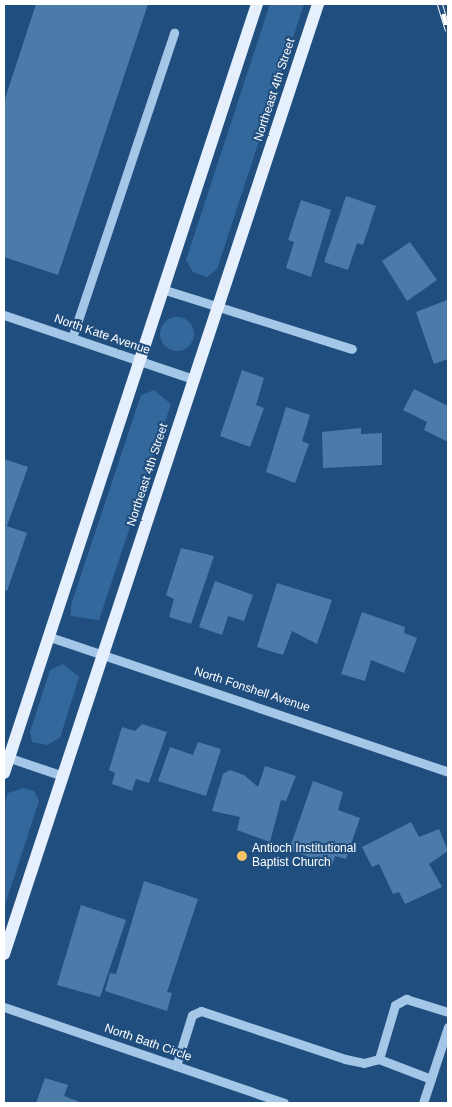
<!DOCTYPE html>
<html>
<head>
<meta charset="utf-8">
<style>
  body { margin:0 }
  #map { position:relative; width:452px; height:1107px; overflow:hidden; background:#204e7e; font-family:Arial,sans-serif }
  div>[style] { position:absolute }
  .green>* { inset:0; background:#33689d }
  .round { border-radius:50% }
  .building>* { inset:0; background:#4c7baa }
  .minor>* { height:9px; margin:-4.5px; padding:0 4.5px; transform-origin:4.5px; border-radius:4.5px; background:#a4c6e7 }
  .major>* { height:12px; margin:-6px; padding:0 6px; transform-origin:6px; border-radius:6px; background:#e6f0fd }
  .rail>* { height:5.5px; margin-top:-2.75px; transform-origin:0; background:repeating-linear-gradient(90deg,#204e7e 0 11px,#fff 0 22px); box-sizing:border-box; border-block:1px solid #fff }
  .dots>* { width:14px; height:14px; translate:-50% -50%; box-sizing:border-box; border:2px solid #204e7e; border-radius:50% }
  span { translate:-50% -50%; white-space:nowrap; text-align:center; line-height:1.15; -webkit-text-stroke:4px #204e7e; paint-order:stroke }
  .street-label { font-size:12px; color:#fff }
  .poi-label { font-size:12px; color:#fff }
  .left { translate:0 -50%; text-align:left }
  .frame { position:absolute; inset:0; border:5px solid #fff; pointer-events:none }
</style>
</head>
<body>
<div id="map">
  <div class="green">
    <i style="clip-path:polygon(270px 4px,304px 4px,217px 269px,207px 277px,193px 272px,186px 260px)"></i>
    <i class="round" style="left:160px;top:317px;width:34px;height:34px"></i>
    <i style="clip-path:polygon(154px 390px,171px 404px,99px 620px,71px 616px,71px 605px,141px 395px)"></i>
    <i style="clip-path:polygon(63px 664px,79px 677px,60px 738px,47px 745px,32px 742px,30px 732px,50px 670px)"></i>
    <i style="clip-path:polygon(23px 788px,34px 791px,39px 801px,4px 908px,4px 805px,8px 793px)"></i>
  </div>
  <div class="building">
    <i style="clip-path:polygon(36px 4px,148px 4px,58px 275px,4px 257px,4px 102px)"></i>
    <i style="clip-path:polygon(346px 196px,376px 206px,363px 245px,357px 243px,348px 270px,324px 262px)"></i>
    <i style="clip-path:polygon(301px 200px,331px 210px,311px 277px,286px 268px,294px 242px,288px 240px)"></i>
    <i style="clip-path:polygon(410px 242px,437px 280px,407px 301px,382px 261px)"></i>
    <i style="clip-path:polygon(447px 300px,448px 359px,434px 364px,416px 312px)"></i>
    <i style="clip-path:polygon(242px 370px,264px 378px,256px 405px,264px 408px,250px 447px,220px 436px)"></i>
    <i style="clip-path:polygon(414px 389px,448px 406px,448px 442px,424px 430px,427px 422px,403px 410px)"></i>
    <i style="clip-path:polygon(286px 407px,310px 415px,302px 441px,309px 444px,295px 483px,266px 472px)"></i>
    <i style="clip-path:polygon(361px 428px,361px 434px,382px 433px,382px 465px,323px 468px,322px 432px)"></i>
    <i style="clip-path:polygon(4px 459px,28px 467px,7px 526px,27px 533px,7px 591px,4px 590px)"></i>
    <i style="clip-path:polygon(181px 548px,214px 556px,191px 624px,169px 617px,174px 599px,166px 595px)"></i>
    <i style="clip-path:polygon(215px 581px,253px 595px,244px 621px,228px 616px,222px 635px,199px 627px)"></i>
    <i style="clip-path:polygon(277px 583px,332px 600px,317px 644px,292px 631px,283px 655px,257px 647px)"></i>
    <i style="clip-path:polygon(362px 612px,405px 627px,404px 633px,417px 638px,404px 673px,371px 660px,365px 681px,341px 674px)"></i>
    <i style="clip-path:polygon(142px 724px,167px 732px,149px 783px,136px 779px,132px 791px,112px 784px,115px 773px,109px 770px,122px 727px,135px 731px)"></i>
    <i style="clip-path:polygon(198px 742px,221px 749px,206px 796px,158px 781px,170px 747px,193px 755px)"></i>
    <i style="clip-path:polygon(265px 766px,296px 776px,286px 801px,281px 800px,270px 842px,237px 830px,240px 817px,212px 811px,223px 774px,230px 770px,244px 775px,258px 787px)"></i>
    <i style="clip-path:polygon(313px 781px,343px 792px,338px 810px,360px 818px,346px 859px,335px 856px,332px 865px,289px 850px)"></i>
    <i style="clip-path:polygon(411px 822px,419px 837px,439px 829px,448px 851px,429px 864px,442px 887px,405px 904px,399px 892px,393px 894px,379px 864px,372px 867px,362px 847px)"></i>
    <i style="clip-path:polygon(144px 881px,198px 899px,167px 992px,172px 993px,167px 1011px,105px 991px,110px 973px,116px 974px)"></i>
    <i style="clip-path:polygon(81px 905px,126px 920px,100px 997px,57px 985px)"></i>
    <i style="clip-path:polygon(45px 1078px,68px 1085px,64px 1096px,82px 1103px,36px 1103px)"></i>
  </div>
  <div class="minor">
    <i style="left:162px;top:289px;width:199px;rotate:17.5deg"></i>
    <i style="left:4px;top:315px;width:200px;rotate:18.7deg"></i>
    <i style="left:72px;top:338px;width:322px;rotate:-71.5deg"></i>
    <i style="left:47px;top:636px;width:423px;rotate:18.7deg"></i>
    <i style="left:4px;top:756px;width:62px;rotate:18.7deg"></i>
    <i style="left:4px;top:1007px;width:296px;rotate:18.9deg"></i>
    <i style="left:176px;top:1066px;width:53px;rotate:-72.6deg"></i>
    <i style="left:192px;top:1015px;width:10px;rotate:-24deg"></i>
    <i style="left:201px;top:1011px;width:152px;rotate:18.4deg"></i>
    <i style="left:345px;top:1059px;width:19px;rotate:12deg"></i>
    <i style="left:364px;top:1063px;width:16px;rotate:-15deg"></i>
    <i style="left:431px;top:1079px;width:56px;rotate:-159deg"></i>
    <i style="left:379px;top:1059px;width:56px;rotate:-73.5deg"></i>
    <i style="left:395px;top:1005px;width:13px;rotate:-29deg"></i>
    <i style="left:406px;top:999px;width:44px;rotate:17.2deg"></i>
    <i style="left:423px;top:1103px;width:80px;rotate:-71.8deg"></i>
  </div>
  <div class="major">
    <i style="left:4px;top:773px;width:810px;rotate:-71.79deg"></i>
    <i style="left:4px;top:954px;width:1001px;rotate:-71.71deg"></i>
  </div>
  <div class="rail">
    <i style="left:440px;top:4px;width:28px;rotate:73deg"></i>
  </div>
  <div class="dots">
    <i style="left:242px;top:856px;background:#f5c464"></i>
  </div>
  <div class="street-label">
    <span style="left:275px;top:90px;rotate:-72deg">Northeast 4th Street</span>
    <span style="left:102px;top:335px;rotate:19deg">North Kate Avenue</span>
    <span style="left:148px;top:475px;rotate:-72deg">Northeast 4th Street</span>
    <span style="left:252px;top:690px;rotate:18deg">North Fonshell Avenue</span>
    <span style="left:148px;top:1043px;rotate:19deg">North Bath Circle</span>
  </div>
  <div class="poi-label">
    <span class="left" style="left:252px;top:856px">Antioch Institutional<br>Baptist Church</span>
  </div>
  <div class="frame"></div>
</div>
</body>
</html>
